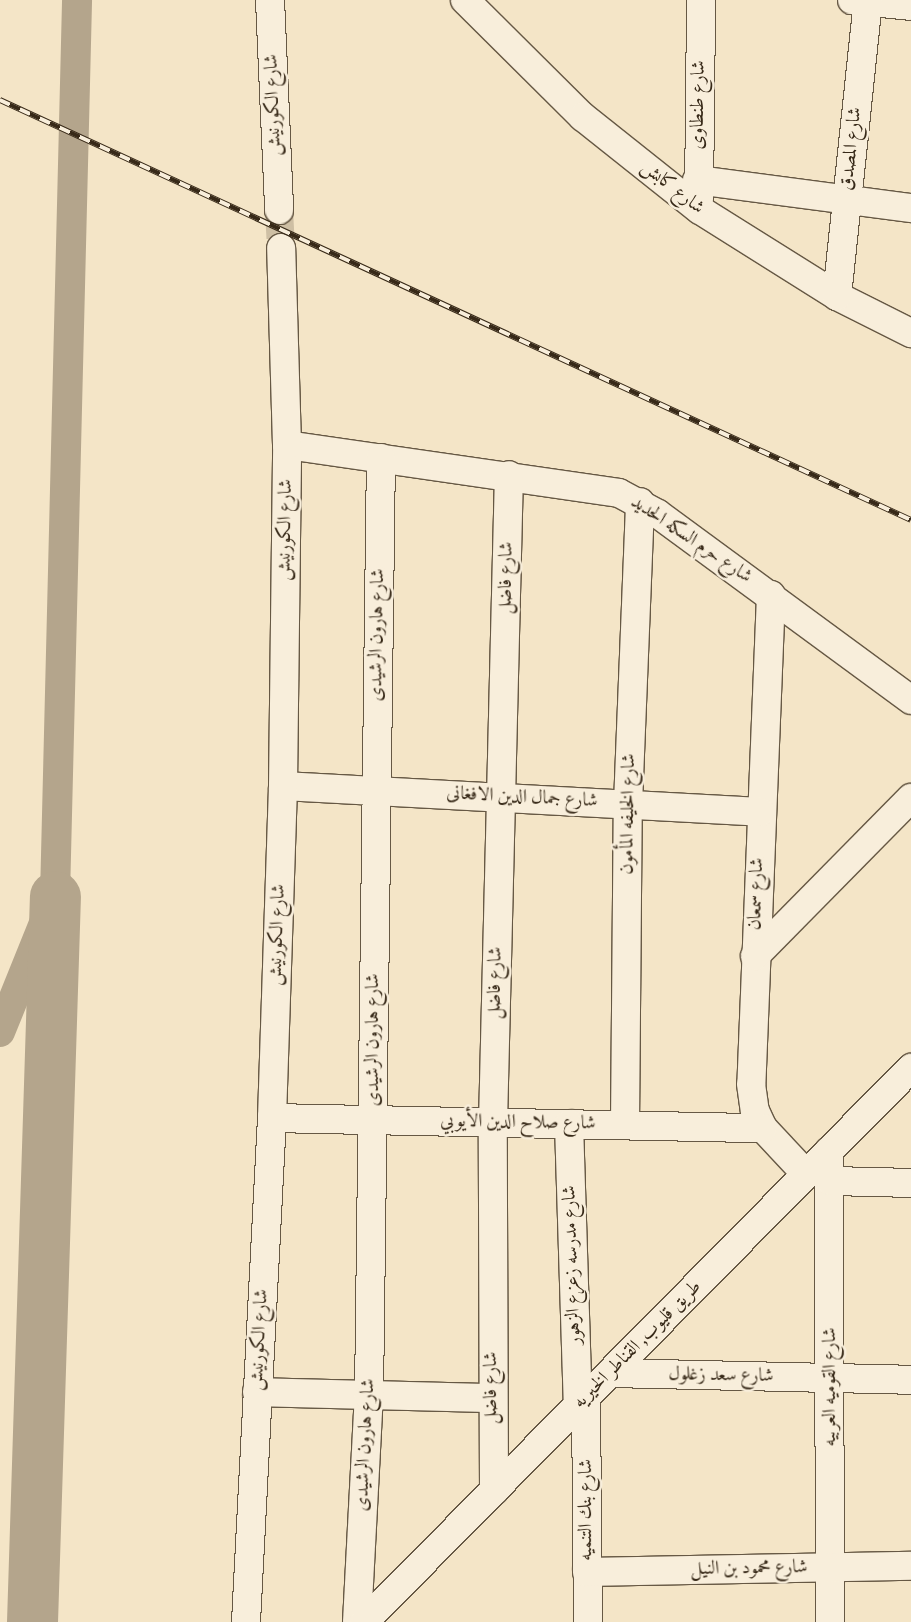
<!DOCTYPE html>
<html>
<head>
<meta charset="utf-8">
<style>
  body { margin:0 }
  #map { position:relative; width:911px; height:1622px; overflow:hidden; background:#f4e5c7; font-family:"Sorts Mill Goudy",Amiri,serif }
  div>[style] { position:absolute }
  .canal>* { height:30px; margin:-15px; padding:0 15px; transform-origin:15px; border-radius:15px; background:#b4a58c }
  .river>* { height:51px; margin:-25.5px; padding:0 25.5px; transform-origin:25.5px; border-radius:25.5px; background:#b4a58c }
  .street-tunnel>* { height:28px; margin-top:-14px; transform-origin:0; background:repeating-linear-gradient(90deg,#cebfa4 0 28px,transparent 0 42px) }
  .roads { filter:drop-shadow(1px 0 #665844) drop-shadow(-1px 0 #665844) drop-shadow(0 1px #665844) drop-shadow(0 -1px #665844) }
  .street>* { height:28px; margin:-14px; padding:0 14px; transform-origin:14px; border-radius:14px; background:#f8eedb }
  .secondary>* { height:28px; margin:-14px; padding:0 14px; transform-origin:14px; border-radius:14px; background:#f8eedb }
  .rail>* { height:5.5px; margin-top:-2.75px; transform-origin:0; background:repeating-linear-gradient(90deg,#f8eedb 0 11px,#372918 0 22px); box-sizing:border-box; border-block:1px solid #372918 }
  span { translate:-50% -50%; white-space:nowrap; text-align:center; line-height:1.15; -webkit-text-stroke:5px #f8eedb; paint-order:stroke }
  .street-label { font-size:19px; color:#372918 }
</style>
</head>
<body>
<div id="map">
  <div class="canal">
    <i style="left:0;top:1032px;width:147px;rotate:-68deg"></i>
    <i style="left:55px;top:896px;width:896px;rotate:-88.59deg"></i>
  </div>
  <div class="river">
    <i style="left:32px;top:1622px;width:726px;rotate:-88.19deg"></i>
  </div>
  <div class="street-tunnel">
    <i style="left:279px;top:210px;width:38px;rotate:87deg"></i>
  </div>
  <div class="roads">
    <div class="street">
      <i style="left:270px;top:0;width:210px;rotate:87.5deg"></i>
      <i style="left:465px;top:0;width:166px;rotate:44.8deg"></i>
      <i style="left:583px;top:117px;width:149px;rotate:38.5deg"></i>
      <i style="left:700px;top:210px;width:162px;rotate:32.1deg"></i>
      <i style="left:837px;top:296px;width:83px;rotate:26.6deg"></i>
      <i style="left:852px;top:0;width:59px;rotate:5.8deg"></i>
      <i style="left:697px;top:180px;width:216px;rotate:7.5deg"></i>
      <i style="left:699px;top:199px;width:199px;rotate:-89.4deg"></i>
      <i style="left:837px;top:296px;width:296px;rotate:-84deg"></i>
      <i style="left:287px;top:445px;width:335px;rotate:8.2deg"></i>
      <i style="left:619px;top:493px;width:44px;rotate:28.3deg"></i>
      <i style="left:658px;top:514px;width:314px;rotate:36.3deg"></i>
      <i style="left:771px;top:595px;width:489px;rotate:92.3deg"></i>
      <i style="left:751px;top:1084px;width:27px;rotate:82deg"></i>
      <i style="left:755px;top:1111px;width:19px;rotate:65deg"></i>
      <i style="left:763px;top:1128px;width:63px;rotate:46.9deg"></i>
      <i style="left:283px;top:786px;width:478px;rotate:3.1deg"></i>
      <i style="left:755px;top:956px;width:222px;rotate:-45.4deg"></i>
      <i style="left:272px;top:1118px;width:491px;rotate:1.2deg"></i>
      <i style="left:569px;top:1124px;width:282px;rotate:88.2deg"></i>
      <i style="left:625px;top:1125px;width:321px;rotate:-89.5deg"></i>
      <i style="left:628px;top:804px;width:302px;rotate:-87.7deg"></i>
      <i style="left:829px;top:1151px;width:471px;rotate:89.9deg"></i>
      <i style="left:831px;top:1181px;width:80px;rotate:1.4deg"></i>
      <i style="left:611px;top:1373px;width:300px;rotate:1.3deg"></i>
      <i style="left:257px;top:1392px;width:235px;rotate:1.5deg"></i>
      <i style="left:586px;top:1399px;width:223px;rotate:89.5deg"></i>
      <i style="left:494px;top:1491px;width:368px;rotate:-90.2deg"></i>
      <i style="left:493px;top:1123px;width:648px;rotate:-88.59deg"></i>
      <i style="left:587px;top:1572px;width:324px;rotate:-1.1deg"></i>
      <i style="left:246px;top:1622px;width:505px;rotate:-87.05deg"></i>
      <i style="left:272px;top:1118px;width:332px;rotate:-88.1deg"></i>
      <i style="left:283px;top:786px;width:341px;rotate:-89.3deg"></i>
      <i style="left:287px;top:445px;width:197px;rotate:-91.7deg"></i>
      <i style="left:357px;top:1622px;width:227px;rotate:-87deg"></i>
      <i style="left:369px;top:1395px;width:937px;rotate:-89.27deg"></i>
    </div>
    <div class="secondary">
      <i style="left:364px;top:1622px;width:779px;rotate:-45.36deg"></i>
    </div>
  </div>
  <div class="rail">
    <i style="left:0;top:100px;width:1003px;rotate:24.75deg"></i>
  </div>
  <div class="street-label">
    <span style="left:274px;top:105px;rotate:-92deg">شارع الكورنيش</span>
    <span style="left:699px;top:105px;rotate:-89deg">شارع طنطاوى</span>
    <span style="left:852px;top:149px;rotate:-84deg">شارع المصدق</span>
    <span style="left:672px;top:188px;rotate:38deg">شارع كابش</span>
    <span style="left:286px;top:530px;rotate:-89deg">شارع الكورنيش</span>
    <span style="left:691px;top:540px;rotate:34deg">شارع حرم السكه الحديد</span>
    <span style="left:507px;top:578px;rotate:-89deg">شارع فاضل</span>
    <span style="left:378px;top:635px;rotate:-89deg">شارع هارون الرشيدى</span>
    <span style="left:522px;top:798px;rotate:3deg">شارع جمال الدين الافغانى</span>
    <span style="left:629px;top:814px;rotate:-89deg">شارع الخليفه المأمون</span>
    <span style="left:757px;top:894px;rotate:-88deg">شارع سمعان</span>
    <span style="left:278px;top:935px;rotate:-88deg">شارع الكورنيش</span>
    <span style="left:496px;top:983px;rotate:-89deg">شارع فاضل</span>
    <span style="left:374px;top:1040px;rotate:-90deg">شارع هارون الرشيدى</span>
    <span style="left:518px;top:1123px;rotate:1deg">شارع صلاح الدين الأيوبي</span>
    <span style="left:573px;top:1265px;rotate:-92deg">شارع مدرسه زعزع الزهور</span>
    <span style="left:260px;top:1340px;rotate:-87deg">شارع الكورنيش</span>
    <span style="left:638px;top:1345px;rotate:-45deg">طريق قليوب, القناطر الخيريه</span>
    <span style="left:721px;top:1376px;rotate:1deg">شارع سعد زغلول</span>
    <span style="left:831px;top:1387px;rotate:-90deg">شارع القوميه العربيه</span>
    <span style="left:492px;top:1388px;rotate:-90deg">شارع فاضل</span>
    <span style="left:366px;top:1445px;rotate:-87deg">شارع هارون الرشيدى</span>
    <span style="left:587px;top:1510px;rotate:-90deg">شارع بنك التنميه</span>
    <span style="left:749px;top:1569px;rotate:-1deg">شارع محمود بن النيل</span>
  </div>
</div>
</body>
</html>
